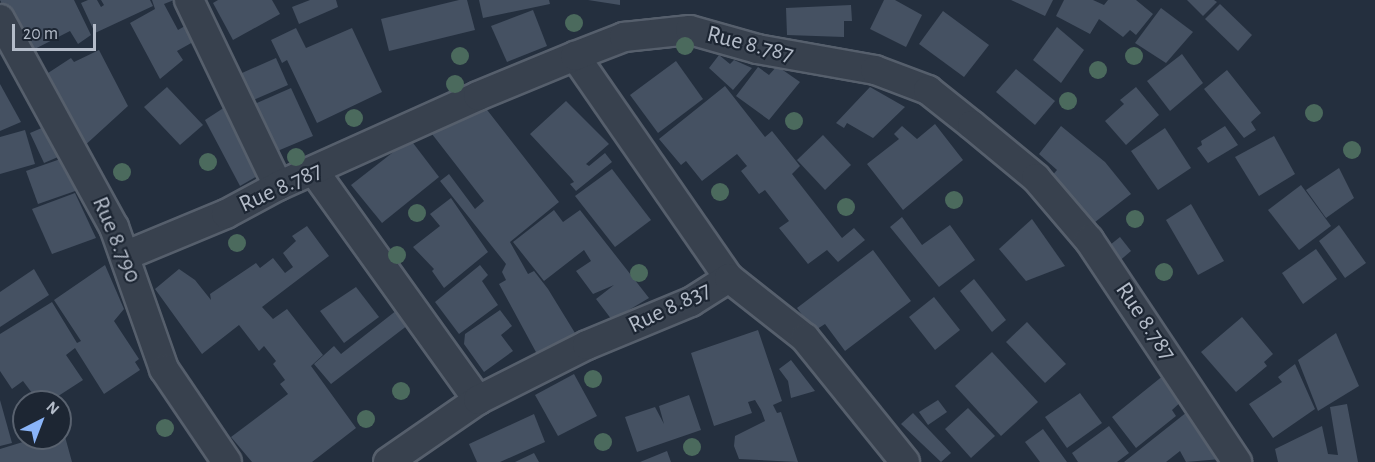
<!DOCTYPE html>
<html>
<head>
<meta charset="utf-8">
<style>
  body { margin:0 }
  #map { position:relative; width:1375px; height:462px; overflow:hidden; background:#242f3e; font-family:"Alegreya Sans",sans-serif }
  div>[style] { position:absolute }
  .building>* { inset:0; background:#455162 }
  .roads { filter:drop-shadow(2px 0 #565f6c) drop-shadow(-2px 0 #565f6c) drop-shadow(0 2px #565f6c) drop-shadow(0 -2px #565f6c) }
  .street>* { height:28px; margin:-14px; padding:0 14px; transform-origin:14px; border-radius:14px; background:#38414e }
  .trees>* { width:18px; height:18px; margin:-9px; border-radius:50%; background:#4b6a5d }
  span { translate:-50% -50%; white-space:nowrap; text-align:center; line-height:1.15; -webkit-text-stroke:4.5px #1d2633; paint-order:stroke }
  .street-label { font-size:24px; color:#b4bcc9 }
  .north { position:absolute; left:12px; top:390px; width:60px; height:60px; box-sizing:border-box; background:#1d2633; border:2px solid #59626f; border-radius:50%; rotate:42deg; font-size:16px; font-weight:700; line-height:24px; text-align:center; color:#b4bcc9 }
  .north::after { content:''; display:block; margin:auto; width:21px; height:27px; background:#8ab4f8; clip-path:polygon(50% 0,100% 100%,50% 72%,0 100%) }
  .scale { position:absolute; left:12px; top:24px; width:84px; height:27px; box-sizing:border-box; border:3px solid #b4bcc9; border-top:0; padding-left:8px; font-size:18px; line-height:21px; white-space:nowrap; color:#b4bcc9; -webkit-text-stroke:4px #1d2633; paint-order:stroke }
</style>
</head>
<body>
<div id="map">
  <div class="building">
    <i style="clip-path:polygon(0 0,74px 0,91px 35px,78px 44px,70px 31px,27px 53px)"></i>
    <i style="clip-path:polygon(88px 0,97px 0,101px 7px,104px 5px,101px 0,150px 0,153px 6px,95px 33px,81px 3px)"></i>
    <i style="clip-path:polygon(152px 0,174px 0,164px 4px,178px 30px,185px 26px,193px 42px,177px 51px,183px 60px,160px 79px,130px 23px,155px 9px)"></i>
    <i style="clip-path:polygon(218px 0,272px 0,280px 14px,233px 40px,213px 3px)"></i>
    <i style="clip-path:polygon(310px 0,336px 0,338px 7px,299px 24px,292px 7px)"></i>
    <i style="clip-path:polygon(459px 0,467px 0,475px 30px,389px 51px,381px 19px)"></i>
    <i style="clip-path:polygon(479px 0,549px 0,550px 4px,483px 18px)"></i>
    <i style="clip-path:polygon(588px 0,620px 0,620px 5px)"></i>
    <i style="clip-path:polygon(884px 0,895px 0,922px 15px,906px 47px,870px 29px)"></i>
    <i style="clip-path:polygon(1011px 0,1053px 0,1045px 16px)"></i>
    <i style="clip-path:polygon(1064px 0,1093px 0,1104px 5px,1108px 0,1136px 0,1153px 14px,1136px 35px,1130px 30px,1123px 37px,1099px 19px,1090px 34px,1056px 16px)"></i>
    <i style="clip-path:polygon(1187px 0,1214px 0,1217px 2px,1203px 16px)"></i>
    <i style="clip-path:polygon(1220px 4px,1252px 35px,1238px 51px,1205px 19px)"></i>
    <i style="clip-path:polygon(851px 5px,852px 21px,844px 21px,844px 37px,787px 35px,786px 8px)"></i>
    <i style="clip-path:polygon(1161px 8px,1193px 32px,1166px 63px,1135px 43px)"></i>
    <i style="clip-path:polygon(533px 10px,547px 46px,507px 62px,491px 26px)"></i>
    <i style="clip-path:polygon(943px 11px,989px 45px,964px 77px,919px 44px)"></i>
    <i style="clip-path:polygon(1057px 27px,1084px 50px,1061px 83px,1033px 60px)"></i>
    <i style="clip-path:polygon(296px 28px,306px 48px,352px 28px,382px 92px,317px 123px,287px 60px,282px 63px,271px 40px)"></i>
    <i style="clip-path:polygon(99px 50px,128px 106px,82px 148px,45px 75px,71px 58px,74px 62px)"></i>
    <i style="clip-path:polygon(1182px 54px,1203px 83px,1170px 111px,1147px 81px)"></i>
    <i style="clip-path:polygon(719px 55px,730px 64px,734px 60px,752px 68px,733px 90px,709px 68px)"></i>
    <i style="clip-path:polygon(276px 58px,288px 85px,244px 104px,233px 77px)"></i>
    <i style="clip-path:polygon(676px 61px,703px 99px,658px 133px,630px 95px)"></i>
    <i style="clip-path:polygon(777px 66px,800px 82px,769px 120px,736px 96px,758px 67px,769px 75px)"></i>
    <i style="clip-path:polygon(1016px 69px,1055px 101px,1035px 125px,996px 92px)"></i>
    <i style="clip-path:polygon(1227px 70px,1261px 113px,1251px 122px,1256px 130px,1244px 138px,1204px 89px)"></i>
    <i style="clip-path:polygon(0 84px,21px 122px,0 131px)"></i>
    <i style="clip-path:polygon(725px 86px,765px 137px,772px 131px,800px 166px,792px 174px,842px 238px,854px 228px,865px 240px,838px 262px,827px 250px,808px 264px,779px 228px,789px 221px,765px 190px,759px 194px,741px 171px,747px 166px,737px 154px,702px 181px,686px 161px,681px 165px,659px 139px)"></i>
    <i style="clip-path:polygon(167px 87px,203px 125px,180px 145px,144px 107px)"></i>
    <i style="clip-path:polygon(870px 87px,905px 107px,873px 138px,847px 123px,844px 128px,836px 123px)"></i>
    <i style="clip-path:polygon(1136px 87px,1159px 115px,1126px 145px,1105px 121px,1124px 104px,1120px 100px)"></i>
    <i style="clip-path:polygon(291px 88px,313px 136px,268px 155px,248px 107px)"></i>
    <i style="clip-path:polygon(566px 101px,609px 144px,586px 164px,589px 166px,605px 153px,612px 162px,576px 191px,570px 184px,574px 182px,571px 178px,530px 134px)"></i>
    <i style="clip-path:polygon(484px 106px,559px 202px,510px 242px,528px 274px,534px 271px,548px 289px,575px 333px,537px 354px,499px 284px,506px 280px,502px 272px,506px 264px,440px 181px,449px 174px,475px 209px,484px 201px,432px 134px,448px 119px)"></i>
    <i style="clip-path:polygon(225px 107px,261px 174px,240px 186px,205px 120px)"></i>
    <i style="clip-path:polygon(51px 124px,65px 154px,44px 163px,30px 133px)"></i>
    <i style="clip-path:polygon(935px 124px,963px 160px,903px 210px,867px 164px,899px 139px,894px 134px,902px 126px,917px 139px)"></i>
    <i style="clip-path:polygon(1061px 126px,1105px 162px,1131px 194px,1090px 226px,1066px 196px,1070px 193px,1050px 178px,1057px 170px,1039px 154px)"></i>
    <i style="clip-path:polygon(1225px 126px,1238px 145px,1208px 163px,1197px 148px,1202px 145px,1201px 141px)"></i>
    <i style="clip-path:polygon(1165px 128px,1191px 168px,1158px 190px,1131px 151px)"></i>
    <i style="clip-path:polygon(25px 130px,35px 164px,0 174px,0 137px)"></i>
    <i style="clip-path:polygon(823px 135px,851px 165px,825px 190px,797px 160px)"></i>
    <i style="clip-path:polygon(1274px 136px,1295px 174px,1259px 196px,1235px 157px)"></i>
    <i style="clip-path:polygon(410px 139px,439px 177px,382px 223px,351px 185px)"></i>
    <i style="clip-path:polygon(69px 156px,81px 189px,38px 204px,26px 171px)"></i>
    <i style="clip-path:polygon(1339px 168px,1354px 198px,1326px 218px,1306px 190px)"></i>
    <i style="clip-path:polygon(612px 169px,651px 220px,615px 247px,575px 196px)"></i>
    <i style="clip-path:polygon(1301px 185px,1331px 226px,1299px 250px,1268px 210px)"></i>
    <i style="clip-path:polygon(75px 193px,96px 238px,52px 254px,32px 209px)"></i>
    <i style="clip-path:polygon(451px 198px,488px 252px,444px 288px,432px 271px,434px 269px,413px 247px,440px 226px,430px 214px)"></i>
    <i style="clip-path:polygon(1191px 204px,1224px 261px,1198px 275px,1166px 220px)"></i>
    <i style="clip-path:polygon(554px 210px,563px 222px,580px 210px,649px 298px,612px 320px,596px 299px,614px 285px,593px 294px,576px 271px,591px 261px,584px 250px,544px 281px,513px 242px)"></i>
    <i style="clip-path:polygon(902px 217px,922px 245px,950px 225px,975px 260px,939px 287px,890px 227px)"></i>
    <i style="clip-path:polygon(1032px 219px,1065px 266px,1026px 281px,999px 249px)"></i>
    <i style="clip-path:polygon(1339px 225px,1366px 263px,1345px 278px,1319px 241px)"></i>
    <i style="clip-path:polygon(307px 226px,329px 256px,262px 307px,273px 319px,287px 309px,323px 355px,311px 366px,356px 428px,312px 462px,252px 462px,231px 437px,288px 394px,280px 384px,285px 380px,273px 364px,276px 361px,264px 346px,259px 351px,239px 325px,202px 354px,155px 289px,179px 269px,195px 280px,211px 300px,210px 294px,256px 263px,260px 268px,273px 258px,285px 273px,293px 267px,283px 253px,296px 241px,292px 236px)"></i>
    <i style="clip-path:polygon(1120px 237px,1131px 251px,1117px 263px,1105px 249px)"></i>
    <i style="clip-path:polygon(1316px 249px,1337px 279px,1303px 304px,1282px 273px)"></i>
    <i style="clip-path:polygon(873px 250px,911px 301px,845px 351px,825px 324px,814px 331px,797px 308px)"></i>
    <i style="clip-path:polygon(105px 265px,124px 309px,114px 321px,139px 359px,135px 362px,140px 370px,104px 394px,75px 348px,66px 355px,83px 380px,49px 402px,43px 396px,38px 401px,23px 381px,12px 389px,0 371px,0 334px,52px 302px,77px 343px,81px 341px,54px 300px)"></i>
    <i style="clip-path:polygon(480px 265px,488px 275px,482px 281px,498px 305px,459px 334px,435px 302px)"></i>
    <i style="clip-path:polygon(34px 269px,49px 295px,0 327px,0 292px)"></i>
    <i style="clip-path:polygon(974px 279px,1006px 320px,992px 332px,960px 291px)"></i>
    <i style="clip-path:polygon(356px 287px,379px 317px,344px 343px,320px 311px)"></i>
    <i style="clip-path:polygon(934px 297px,960px 330px,935px 350px,909px 317px)"></i>
    <i style="clip-path:polygon(397px 310px,408px 325px,331px 384px,314px 364px,334px 346px,341px 354px)"></i>
    <i style="clip-path:polygon(500px 310px,512px 326px,501px 335px,513px 351px,484px 372px,464px 344px,465px 334px)"></i>
    <i style="clip-path:polygon(1242px 317px,1273px 354px,1264px 362px,1267px 366px,1236px 392px,1201px 352px)"></i>
    <i style="clip-path:polygon(1027px 322px,1066px 364px,1045px 383px,1006px 342px)"></i>
    <i style="clip-path:polygon(758px 330px,782px 401px,773px 405px,777px 413px,781px 412px,798px 462px,739px 459px,734px 446px,735px 436px,765px 421px,761px 410px,755px 400px,748px 402px,752px 413px,714px 426px,691px 353px)"></i>
    <i style="clip-path:polygon(1336px 333px,1359px 386px,1318px 411px,1298px 360px)"></i>
    <i style="clip-path:polygon(992px 352px,1038px 402px,1001px 436px,955px 386px)"></i>
    <i style="clip-path:polygon(791px 360px,815px 391px,791px 398px,788px 381px,779px 369px)"></i>
    <i style="clip-path:polygon(1295px 364px,1315px 409px,1273px 438px,1249px 404px,1282px 382px,1278px 377px)"></i>
    <i style="clip-path:polygon(574px 374px,597px 416px,558px 436px,535px 395px)"></i>
    <i style="clip-path:polygon(1164px 375px,1183px 400px,1172px 410px,1176px 416px,1136px 448px,1112px 417px)"></i>
    <i style="clip-path:polygon(1080px 393px,1102px 423px,1067px 448px,1045px 417px)"></i>
    <i style="clip-path:polygon(689px 395px,701px 430px,637px 452px,625px 417px,655px 407px,664px 424px,659px 406px)"></i>
    <i style="clip-path:polygon(0 400px,12px 443px,0 446px)"></i>
    <i style="clip-path:polygon(938px 400px,947px 412px,928px 425px,919px 412px)"></i>
    <i style="clip-path:polygon(1347px 404px,1358px 462px,1278px 462px,1275px 449px,1322px 426px,1328px 454px,1338px 455px,1330px 407px)"></i>
    <i style="clip-path:polygon(968px 408px,995px 436px,971px 458px,945px 429px)"></i>
    <i style="clip-path:polygon(1187px 412px,1221px 459px,1186px 462px,1180px 451px,1166px 462px,1124px 462px)"></i>
    <i style="clip-path:polygon(913px 413px,951px 453px,941px 462px,901px 424px)"></i>
    <i style="clip-path:polygon(534px 414px,545px 442px,500px 462px,477px 462px,469px 444px)"></i>
    <i style="clip-path:polygon(1109px 426px,1129px 453px,1117px 462px,1078px 462px,1072px 453px)"></i>
    <i style="clip-path:polygon(1043px 429px,1067px 462px,1040px 462px,1025px 442px)"></i>
    <i style="clip-path:polygon(64px 433px,72px 462px,0 462px,0 449px,36px 438px,60px 438px)"></i>
    <i style="clip-path:polygon(667px 451px,671px 462px,640px 462px)"></i>
    <i style="clip-path:polygon(534px 453px,539px 462px,515px 462px)"></i>
  </div>
  <div class="roads">
    <div class="street">
      <i style="left:189px;top:0;width:206px;rotate:64.4deg"></i>
      <i style="left:0;top:19px;width:237px;rotate:61.3deg"></i>
      <i style="left:114px;top:227px;width:151px;rotate:70.6deg"></i>
      <i style="left:164px;top:369px;width:112px;rotate:55.9deg"></i>
      <i style="left:575px;top:56px;width:270px;rotate:55.3deg"></i>
      <i style="left:314px;top:171px;width:282px;rotate:54.4deg"></i>
      <i style="left:127px;top:255px;width:107px;rotate:-22.5deg"></i>
      <i style="left:226px;top:214px;width:59px;rotate:-28.3deg"></i>
      <i style="left:278px;top:186px;width:219px;rotate:-24.2deg"></i>
      <i style="left:478px;top:96px;width:105px;rotate:-22.4deg"></i>
      <i style="left:575px;top:56px;width:53px;rotate:-21.2deg"></i>
      <i style="left:624px;top:37px;width:66px;rotate:-6.1deg"></i>
      <i style="left:690px;top:30px;width:70px;rotate:15.8deg"></i>
      <i style="left:757px;top:49px;width:120px;rotate:10.1deg"></i>
      <i style="left:875px;top:70px;width:57px;rotate:20.7deg"></i>
      <i style="left:928px;top:90px;width:56px;rotate:38.5deg"></i>
      <i style="left:972px;top:125px;width:83px;rotate:39.6deg"></i>
      <i style="left:1036px;top:178px;width:82px;rotate:49.5deg"></i>
      <i style="left:1089px;top:240px;width:267px;rotate:56.3deg"></i>
      <i style="left:388px;top:462px;width:109px;rotate:-34.6deg"></i>
      <i style="left:478px;top:400px;width:122px;rotate:-26.8deg"></i>
      <i style="left:587px;top:345px;width:113px;rotate:-22.5deg"></i>
      <i style="left:691px;top:302px;width:45px;rotate:-32.3deg"></i>
      <i style="left:729px;top:278px;width:97px;rotate:38.3deg"></i>
      <i style="left:805px;top:338px;width:159px;rotate:51.1deg"></i>
    </div>
  </div>
  <div class="trees">
    <i style="left:574px;top:23px"></i>
    <i style="left:685px;top:46px"></i>
    <i style="left:460px;top:56px"></i>
    <i style="left:1134px;top:56px"></i>
    <i style="left:1098px;top:70px"></i>
    <i style="left:455px;top:84px"></i>
    <i style="left:1068px;top:101px"></i>
    <i style="left:1314px;top:113px"></i>
    <i style="left:354px;top:118px"></i>
    <i style="left:794px;top:121px"></i>
    <i style="left:1352px;top:150px"></i>
    <i style="left:296px;top:157px"></i>
    <i style="left:208px;top:162px"></i>
    <i style="left:122px;top:172px"></i>
    <i style="left:720px;top:192px"></i>
    <i style="left:954px;top:200px"></i>
    <i style="left:846px;top:207px"></i>
    <i style="left:417px;top:213px"></i>
    <i style="left:1135px;top:219px"></i>
    <i style="left:237px;top:243px"></i>
    <i style="left:397px;top:255px"></i>
    <i style="left:1164px;top:272px"></i>
    <i style="left:639px;top:273px"></i>
    <i style="left:593px;top:379px"></i>
    <i style="left:401px;top:391px"></i>
    <i style="left:366px;top:419px"></i>
    <i style="left:165px;top:428px"></i>
    <i style="left:603px;top:442px"></i>
    <i style="left:692px;top:447px"></i>
  </div>
  <div class="street-label">
    <span style="left:750px;top:45px;rotate:14deg">Rue 8.787</span>
    <span style="left:281px;top:188px;rotate:-25deg">Rue 8.787</span>
    <span style="left:116px;top:240px;rotate:67deg">Rue 8.790</span>
    <span style="left:670px;top:308px;rotate:-26deg">Rue 8.837</span>
    <span style="left:1145px;top:322px;rotate:56deg">Rue 8.787</span>
  </div>
  <div class="north">N</div>
  <div class="scale">20 m</div>
</div>
</body>
</html>
